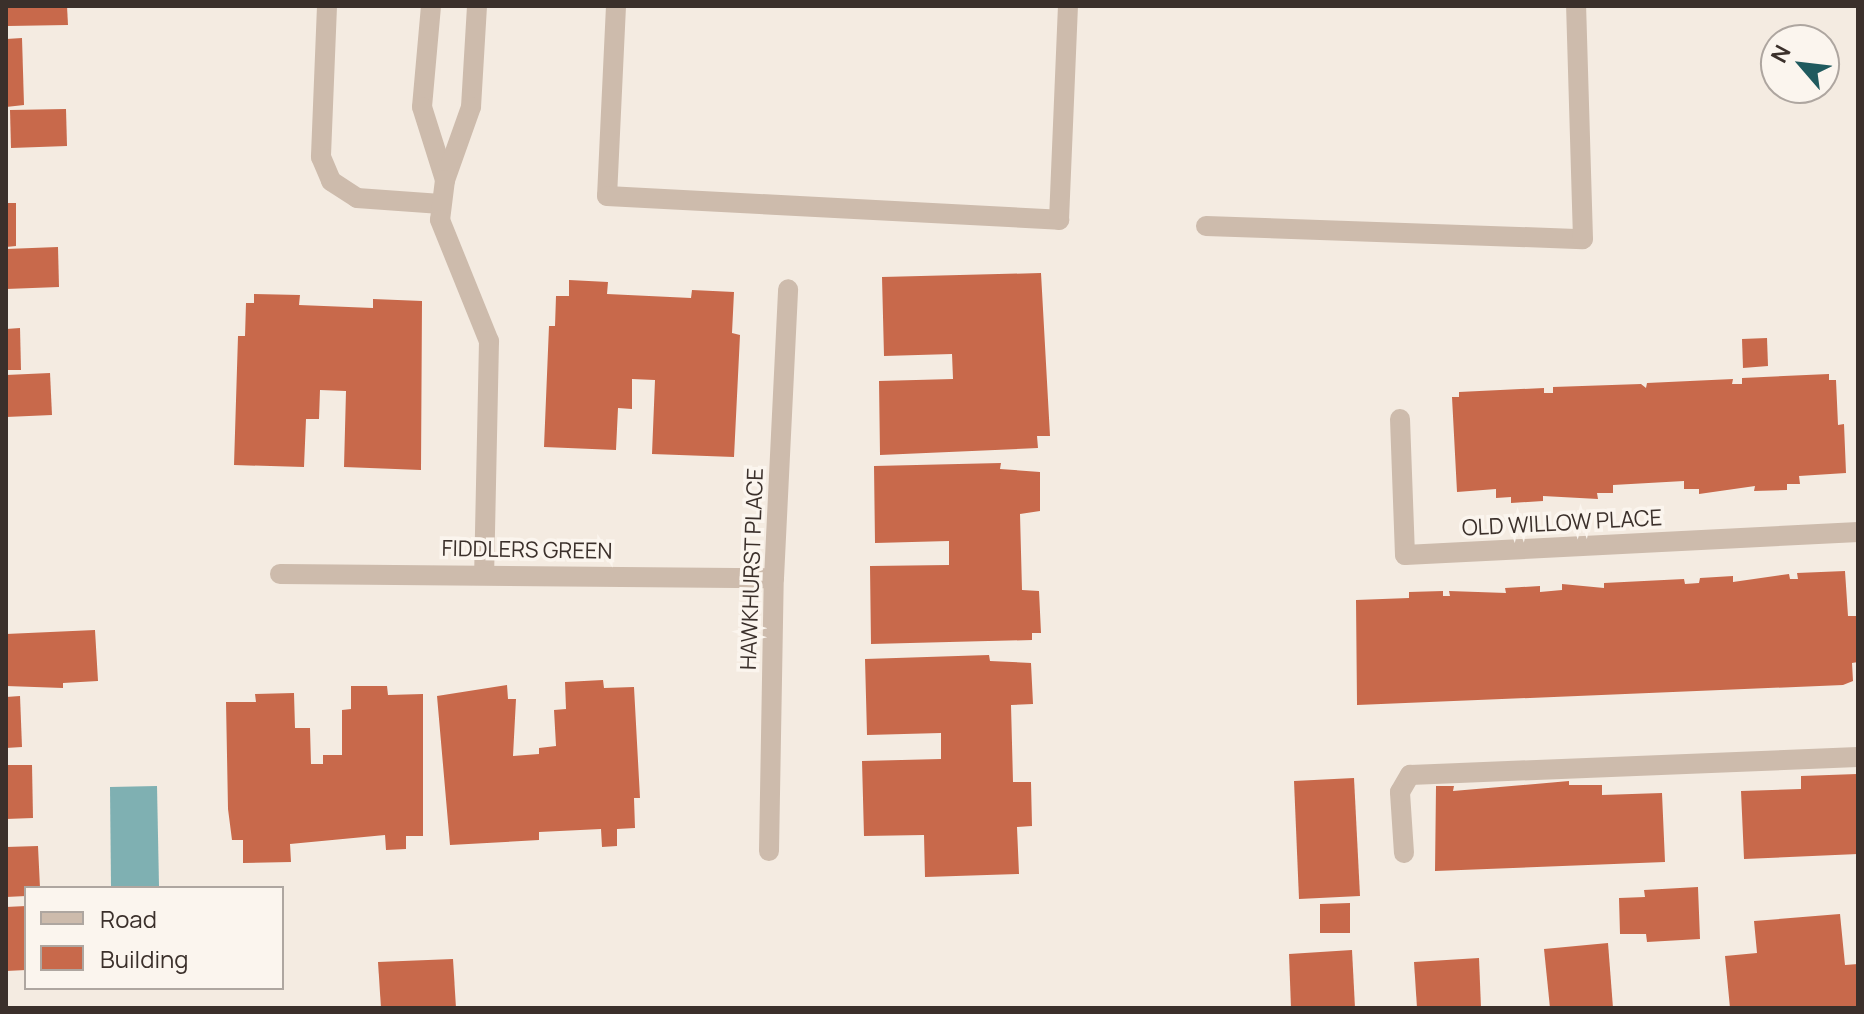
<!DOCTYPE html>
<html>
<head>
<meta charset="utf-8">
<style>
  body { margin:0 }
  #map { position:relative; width:1864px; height:1014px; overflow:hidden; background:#f4ebe1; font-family:Manrope,sans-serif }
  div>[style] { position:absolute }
  .water>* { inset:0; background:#7fb0b2 }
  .building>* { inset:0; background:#c8694b }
  .lane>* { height:20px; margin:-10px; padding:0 10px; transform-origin:10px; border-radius:10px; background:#cdbbac }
  .street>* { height:20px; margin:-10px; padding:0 10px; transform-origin:10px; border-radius:10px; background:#cdbbac }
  span { translate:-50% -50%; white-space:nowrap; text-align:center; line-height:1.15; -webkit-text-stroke:7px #fbf5ee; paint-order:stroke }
  .street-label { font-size:22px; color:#3b302b }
  .frame { position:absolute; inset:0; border:8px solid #3b302b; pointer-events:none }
  .legend { position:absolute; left:24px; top:886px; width:260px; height:104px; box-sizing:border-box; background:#fbf5ee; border:2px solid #aea6a0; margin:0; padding:10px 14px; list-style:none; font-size:24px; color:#3b302b }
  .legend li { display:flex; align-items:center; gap:16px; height:40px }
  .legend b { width:40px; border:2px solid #aea6a0 }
  .north { position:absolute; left:1760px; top:24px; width:80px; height:80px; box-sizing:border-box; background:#fbf5ee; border:2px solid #aea6a0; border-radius:50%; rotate:298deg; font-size:22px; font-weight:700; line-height:32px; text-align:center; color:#3b302b }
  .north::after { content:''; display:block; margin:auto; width:28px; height:36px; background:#1f5a5e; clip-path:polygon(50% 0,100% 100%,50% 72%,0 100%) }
</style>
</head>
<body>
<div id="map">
  <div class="water">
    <i style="clip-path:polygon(157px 786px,159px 886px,111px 886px,110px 787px)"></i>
  </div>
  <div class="building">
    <i style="clip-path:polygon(7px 6px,67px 6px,68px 25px,8px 26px)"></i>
    <i style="clip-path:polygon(22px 38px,24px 105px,6px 107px,6px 39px)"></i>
    <i style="clip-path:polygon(66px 109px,67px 146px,11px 148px,10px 110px)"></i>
    <i style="clip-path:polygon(6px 203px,16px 203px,16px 246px,6px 247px)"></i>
    <i style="clip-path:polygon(58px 247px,59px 287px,6px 289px,6px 249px)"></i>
    <i style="clip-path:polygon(1041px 273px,1050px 436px,1037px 436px,1038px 448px,880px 455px,879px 381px,953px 379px,952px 354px,884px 356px,882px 277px)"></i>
    <i style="clip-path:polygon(569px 280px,608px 282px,607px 294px,691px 298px,692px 290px,734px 292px,732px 333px,740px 335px,734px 457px,652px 454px,655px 380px,632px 379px,632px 409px,618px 408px,616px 450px,544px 447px,549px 326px,555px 326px,556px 296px,569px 296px)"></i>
    <i style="clip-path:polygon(254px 294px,300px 295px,299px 305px,373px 308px,373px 299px,422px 301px,421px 470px,344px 467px,346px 391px,320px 390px,319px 419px,306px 419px,304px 467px,234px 465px,238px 336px,245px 336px,246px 303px,254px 303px)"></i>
    <i style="clip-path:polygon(20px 328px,21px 370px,6px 370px,6px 329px)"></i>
    <i style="clip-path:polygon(1767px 338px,1768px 366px,1743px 368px,1742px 339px)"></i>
    <i style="clip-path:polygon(50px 373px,52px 415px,6px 417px,6px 375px)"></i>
    <i style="clip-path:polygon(1829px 374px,1829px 380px,1836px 380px,1838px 425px,1844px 424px,1846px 473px,1799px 476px,1800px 484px,1787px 484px,1787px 490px,1754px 491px,1755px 486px,1699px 494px,1699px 489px,1684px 489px,1684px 481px,1613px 485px,1613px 493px,1597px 493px,1598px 499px,1543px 496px,1543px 501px,1511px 503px,1511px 497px,1496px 498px,1496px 489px,1457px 492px,1452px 397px,1459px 397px,1459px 392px,1544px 388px,1544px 393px,1553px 393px,1553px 387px,1641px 384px,1646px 388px,1647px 383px,1733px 379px,1732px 384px,1742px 384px,1742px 378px)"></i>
    <i style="clip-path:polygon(1001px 463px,1000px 469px,1040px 472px,1040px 511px,1020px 514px,1022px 590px,1039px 591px,1041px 633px,1032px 633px,1032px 640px,871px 644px,870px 566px,949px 565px,949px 541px,875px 543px,874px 466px)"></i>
    <i style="clip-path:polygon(1845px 571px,1848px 616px,1858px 616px,1858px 662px,1852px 663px,1853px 681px,1843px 685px,1357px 705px,1356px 600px,1409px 598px,1409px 592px,1443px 591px,1443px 596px,1450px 596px,1449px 591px,1506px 593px,1505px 588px,1540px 586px,1540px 592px,1562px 590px,1562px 584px,1604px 588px,1604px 583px,1684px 579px,1685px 584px,1699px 583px,1700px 578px,1733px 576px,1733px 582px,1789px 574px,1790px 579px,1798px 579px,1797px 573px)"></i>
    <i style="clip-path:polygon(95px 630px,98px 681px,63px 683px,63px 688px,6px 686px,6px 634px)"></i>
    <i style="clip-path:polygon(989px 655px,990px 661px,1031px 663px,1033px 704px,1011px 705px,1013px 782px,1031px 782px,1032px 826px,1017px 827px,1019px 874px,925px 877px,924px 835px,864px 836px,862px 761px,941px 759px,941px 733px,867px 735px,865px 659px)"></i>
    <i style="clip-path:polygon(603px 680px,604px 688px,634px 687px,640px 798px,634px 798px,635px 828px,617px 829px,617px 846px,602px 847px,601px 829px,539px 832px,539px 840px,450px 845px,437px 696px,507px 685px,508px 699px,516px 699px,513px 756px,539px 754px,539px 748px,556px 746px,554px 710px,566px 709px,565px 682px)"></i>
    <i style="clip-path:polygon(351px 686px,387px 686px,388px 695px,423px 694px,423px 836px,406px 836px,406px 849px,386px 850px,385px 835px,290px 844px,291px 862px,243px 863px,243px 840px,232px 840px,228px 809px,226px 702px,256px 702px,255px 694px,294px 693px,295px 728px,310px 728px,311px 764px,323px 764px,323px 755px,342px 755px,342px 710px,351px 709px)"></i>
    <i style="clip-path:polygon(20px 696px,22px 747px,6px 748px,6px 697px)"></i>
    <i style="clip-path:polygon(6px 765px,32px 765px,33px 818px,6px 819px)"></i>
    <i style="clip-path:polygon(1857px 774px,1858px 854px,1744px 859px,1741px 791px,1801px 789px,1801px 776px)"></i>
    <i style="clip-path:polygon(1354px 778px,1360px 896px,1299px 899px,1294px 781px)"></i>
    <i style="clip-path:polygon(1569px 781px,1569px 785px,1602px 785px,1602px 795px,1662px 793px,1665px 862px,1435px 871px,1436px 786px,1454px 786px,1453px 791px)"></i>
    <i style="clip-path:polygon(38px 846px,40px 888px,26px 888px,26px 896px,6px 897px,6px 847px)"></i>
    <i style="clip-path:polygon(1698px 887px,1700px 939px,1647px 942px,1646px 934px,1620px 934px,1619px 898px,1645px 897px,1644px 890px)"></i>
    <i style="clip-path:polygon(1350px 903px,1350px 933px,1320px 933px,1320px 904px)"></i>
    <i style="clip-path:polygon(26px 906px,26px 970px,6px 971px,6px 907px)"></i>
    <i style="clip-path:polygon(1840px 914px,1845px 965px,1858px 964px,1858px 1008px,1730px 1008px,1725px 956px,1757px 953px,1754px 921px)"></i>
    <i style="clip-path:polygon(1608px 943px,1613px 1008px,1550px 1008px,1544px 949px)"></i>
    <i style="clip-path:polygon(1352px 950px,1355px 1008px,1291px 1008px,1289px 954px)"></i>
    <i style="clip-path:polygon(1479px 958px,1481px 1008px,1417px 1008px,1414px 962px)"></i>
    <i style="clip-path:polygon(453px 959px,456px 1008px,381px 1008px,378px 962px)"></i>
  </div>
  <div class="lane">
    <i style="left:327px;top:6px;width:151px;rotate:92.3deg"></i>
    <i style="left:321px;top:157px;width:26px;rotate:67deg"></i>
    <i style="left:331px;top:181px;width:31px;rotate:33deg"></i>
    <i style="left:357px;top:198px;width:84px;rotate:4.1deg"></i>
    <i style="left:616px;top:6px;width:190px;rotate:92.7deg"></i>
    <i style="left:607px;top:196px;width:453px;rotate:3deg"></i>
    <i style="left:1059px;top:220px;width:214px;rotate:-87.6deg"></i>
    <i style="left:1206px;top:226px;width:377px;rotate:2deg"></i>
    <i style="left:1583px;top:239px;width:233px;rotate:-91.7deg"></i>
    <i style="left:1400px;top:419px;width:136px;rotate:87.9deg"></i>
    <i style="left:1405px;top:555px;width:454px;rotate:-2.9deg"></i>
    <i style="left:1404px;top:853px;width:61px;rotate:-93.8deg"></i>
    <i style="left:1400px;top:792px;width:20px;rotate:-60deg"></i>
    <i style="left:1410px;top:775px;width:448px;rotate:-2.3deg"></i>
  </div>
  <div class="street">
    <i style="left:431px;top:6px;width:101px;rotate:95.1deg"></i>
    <i style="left:422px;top:107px;width:77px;rotate:72.5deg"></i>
    <i style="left:477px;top:6px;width:101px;rotate:93.4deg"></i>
    <i style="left:471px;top:107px;width:77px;rotate:109.6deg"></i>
    <i style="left:445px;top:180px;width:40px;rotate:97.1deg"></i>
    <i style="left:440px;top:220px;width:131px;rotate:68deg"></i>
    <i style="left:489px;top:341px;width:231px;rotate:91.2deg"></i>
    <i style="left:280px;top:574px;width:494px;rotate:0.5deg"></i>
    <i style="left:769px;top:851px;width:273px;rotate:-89deg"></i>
    <i style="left:774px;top:578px;width:289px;rotate:-87.2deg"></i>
  </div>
  <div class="street-label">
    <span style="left:1562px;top:523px;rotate:-3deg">OLD WILLOW PLACE</span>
    <span style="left:527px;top:550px;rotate:1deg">FIDDLERS GREEN</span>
    <span style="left:752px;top:569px;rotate:-88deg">HAWKHURST PLACE</span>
  </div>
  <div class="frame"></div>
  <ul class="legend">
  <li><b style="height:10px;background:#cdbbac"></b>Road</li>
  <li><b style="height:22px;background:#c8694b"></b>Building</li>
  </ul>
  <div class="north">N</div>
</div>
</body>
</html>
